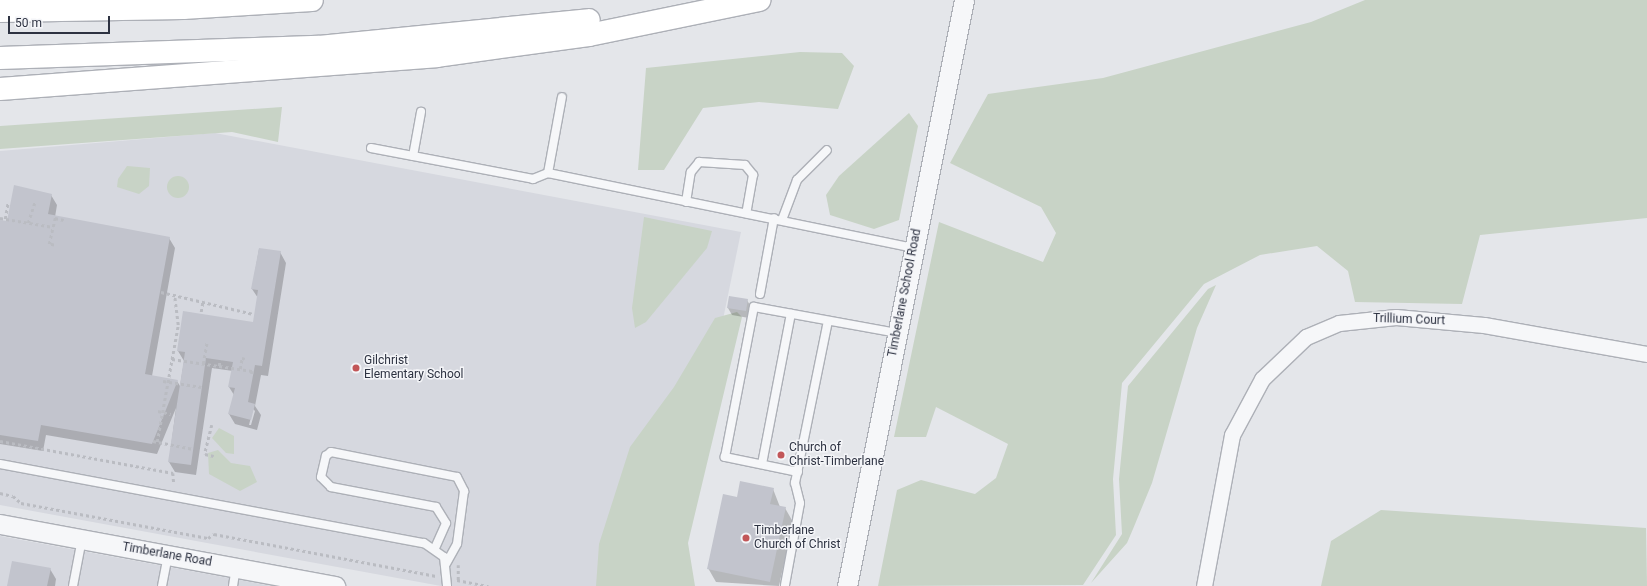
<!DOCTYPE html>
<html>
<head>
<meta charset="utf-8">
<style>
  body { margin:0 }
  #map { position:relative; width:1647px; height:586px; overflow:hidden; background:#e4e6ea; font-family:Roboto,sans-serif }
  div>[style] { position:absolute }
  .built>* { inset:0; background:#d6d8df }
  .green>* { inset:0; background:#c8d3c6 }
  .round { border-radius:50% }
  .shadow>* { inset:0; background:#0003 }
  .building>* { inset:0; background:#c2c4cd }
  .path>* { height:2.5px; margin-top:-1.25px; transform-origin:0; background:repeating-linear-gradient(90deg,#babcc2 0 3px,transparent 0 6px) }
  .roads { filter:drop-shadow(1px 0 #adb0b7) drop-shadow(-1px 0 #adb0b7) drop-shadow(0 1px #adb0b7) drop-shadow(0 -1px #adb0b7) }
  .service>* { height:8px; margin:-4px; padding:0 4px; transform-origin:4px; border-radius:4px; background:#f6f7f9 }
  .minor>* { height:15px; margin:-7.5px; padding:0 7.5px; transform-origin:7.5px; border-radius:7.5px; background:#f6f7f9 }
  .tertiary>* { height:19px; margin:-9.5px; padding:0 9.5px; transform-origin:9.5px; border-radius:9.5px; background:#f6f7f9 }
  .motorway>* { height:22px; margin:-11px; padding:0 11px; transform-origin:11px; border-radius:11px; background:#fff }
  .dots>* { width:11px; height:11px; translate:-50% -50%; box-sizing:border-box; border:2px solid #f4f5f8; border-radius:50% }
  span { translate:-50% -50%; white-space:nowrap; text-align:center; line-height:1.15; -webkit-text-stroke:3px #f4f5f8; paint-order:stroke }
  .street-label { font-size:12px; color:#2d3241 }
  .poi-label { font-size:12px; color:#2d3241 }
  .left { translate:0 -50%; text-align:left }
  .scale { position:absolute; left:8px; top:16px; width:102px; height:18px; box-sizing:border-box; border:2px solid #2d3241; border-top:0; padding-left:5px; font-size:12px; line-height:14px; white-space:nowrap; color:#2d3241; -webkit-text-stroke:3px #f4f5f8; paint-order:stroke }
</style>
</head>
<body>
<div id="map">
  <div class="built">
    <i style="clip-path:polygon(215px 133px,741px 232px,668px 586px,441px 586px,0 505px,0 151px)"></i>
    <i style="clip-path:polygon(0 536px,272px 586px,0 586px)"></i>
  </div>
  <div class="green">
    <i style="clip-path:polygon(1365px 0,1647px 0,1647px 218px,1480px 235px,1462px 304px,1355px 302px,1348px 271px,1317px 246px,1260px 255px,1204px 284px,1122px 383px,1113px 479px,1116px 535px,1083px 585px,878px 586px,897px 490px,921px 480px,975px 494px,996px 478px,1008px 444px,936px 407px,926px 437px,894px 437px,939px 222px,1043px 262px,1056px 233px,1041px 207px,950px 163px,988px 94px,1103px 78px,1311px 22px)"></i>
    <i style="clip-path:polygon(800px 52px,842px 53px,854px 66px,838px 109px,759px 102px,703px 108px,664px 170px,638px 170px,646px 68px)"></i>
    <i style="clip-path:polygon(282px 107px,278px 142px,232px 132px,0 149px,0 126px)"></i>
    <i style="clip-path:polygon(909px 113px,918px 126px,899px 220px,874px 229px,830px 215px,826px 195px,839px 176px)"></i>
    <i style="clip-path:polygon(127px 166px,150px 168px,149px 186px,139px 194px,117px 187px,118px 179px)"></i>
    <i class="round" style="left:167px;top:176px;width:22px;height:22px"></i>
    <i style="clip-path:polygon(644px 217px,712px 231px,707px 248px,646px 322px,635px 328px,632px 308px)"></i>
    <i style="clip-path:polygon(1216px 285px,1197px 328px,1152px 483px,1133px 529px,1127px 543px,1091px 583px,1122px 534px,1119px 479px,1128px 386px,1208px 289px)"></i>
    <i style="clip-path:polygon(737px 312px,742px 317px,688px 543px,695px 586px,596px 586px,599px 544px,630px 447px,674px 387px,715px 318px)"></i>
    <i style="clip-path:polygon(219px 428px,234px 436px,234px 454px,226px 453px,212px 438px)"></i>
    <i style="clip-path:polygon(218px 450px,231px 463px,250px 466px,257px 482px,240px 491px,209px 474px,208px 453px)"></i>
    <i style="clip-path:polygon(1381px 510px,1646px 528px,1647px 586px,1321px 586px,1331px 541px)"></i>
  </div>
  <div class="shadow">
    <i style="clip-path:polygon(evenodd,51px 195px,57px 205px,55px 217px,169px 238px,175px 248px,152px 376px,177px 381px,180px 386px,184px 361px,178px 351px,254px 323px,258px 298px,252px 289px,259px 249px,280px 252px,286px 263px,268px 376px,261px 375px,255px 406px,261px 415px,257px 430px,235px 424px,229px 414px,234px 395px,229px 387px,233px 371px,212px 368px,196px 475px,175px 472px,169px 462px,176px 408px,157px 454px,46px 435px,43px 451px,0 444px,0 221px,8px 222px,51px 195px,253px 409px,255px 411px,251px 425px,249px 425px,253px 409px)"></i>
    <i style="clip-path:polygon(747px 300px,751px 307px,749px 318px,732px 315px,728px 308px)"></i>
    <i style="clip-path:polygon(773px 489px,780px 507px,785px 508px,793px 522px,779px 586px,716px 582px,708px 568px,738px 498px)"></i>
    <i style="clip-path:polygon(50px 569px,56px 579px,55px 586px,8px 586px)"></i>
  </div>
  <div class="building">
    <i style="clip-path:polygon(14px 185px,52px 194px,48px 214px,170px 237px,145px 374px,178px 380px,152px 444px,41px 425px,38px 441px,0 435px,0 220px,7px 221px)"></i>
    <i style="clip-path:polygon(259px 248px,281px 251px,262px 366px,255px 365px,248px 402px,255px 404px,251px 420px,228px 414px,235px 388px,228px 387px,233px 362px,206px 358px,191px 465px,168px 462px,185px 352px,177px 351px,183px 311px,253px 322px,258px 290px,251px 289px)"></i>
    <i style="clip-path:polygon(729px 296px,748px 299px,746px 311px,727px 308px)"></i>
    <i style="clip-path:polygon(740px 481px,774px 488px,770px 504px,786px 507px,770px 582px,707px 569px,723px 494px,737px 497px)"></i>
    <i style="clip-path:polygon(12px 561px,51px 568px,47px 586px,7px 586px)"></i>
  </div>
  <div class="path">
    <i style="left:0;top:218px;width:54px;rotate:9.6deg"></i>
    <i style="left:5px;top:219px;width:17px;rotate:-80deg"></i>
    <i style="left:28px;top:223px;width:23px;rotate:-72deg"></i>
    <i style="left:54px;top:245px;width:5px;rotate:-169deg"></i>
    <i style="left:49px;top:244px;width:27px;rotate:-77deg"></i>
    <i style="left:55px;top:218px;width:9px;rotate:13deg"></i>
    <i style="left:161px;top:292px;width:95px;rotate:13.4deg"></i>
    <i style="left:201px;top:312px;width:12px;rotate:-81deg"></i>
    <i style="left:172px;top:359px;width:81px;rotate:8.5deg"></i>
    <i style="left:252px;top:371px;width:4px;rotate:90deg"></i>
    <i style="left:203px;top:364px;width:23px;rotate:-80deg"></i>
    <i style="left:219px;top:366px;width:6px;rotate:-81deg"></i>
    <i style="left:240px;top:369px;width:11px;rotate:-80deg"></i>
    <i style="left:242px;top:358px;width:3px;rotate:18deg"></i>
    <i style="left:163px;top:381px;width:39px;rotate:9deg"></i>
    <i style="left:158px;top:411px;width:13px;rotate:13deg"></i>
    <i style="left:212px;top:425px;width:30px;rotate:104deg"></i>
    <i style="left:205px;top:454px;width:9px;rotate:13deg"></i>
    <i style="left:0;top:441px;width:176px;rotate:10.5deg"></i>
    <i style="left:173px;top:473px;width:11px;rotate:85deg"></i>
    <i style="left:153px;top:441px;width:41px;rotate:11.3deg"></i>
    <i style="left:157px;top:442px;width:119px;rotate:-79.8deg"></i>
    <i style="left:178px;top:325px;width:31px;rotate:-97deg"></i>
    <i style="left:0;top:493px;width:13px;rotate:13deg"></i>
    <i style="left:13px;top:496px;width:11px;rotate:41deg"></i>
    <i style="left:21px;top:503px;width:190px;rotate:10.6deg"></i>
    <i style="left:208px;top:538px;width:7px;rotate:-34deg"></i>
    <i style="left:214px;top:534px;width:226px;rotate:10.7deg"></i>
    <i style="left:457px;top:580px;width:32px;rotate:11deg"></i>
    <i style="left:458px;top:580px;width:15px;rotate:-90deg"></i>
  </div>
  <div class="roads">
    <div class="service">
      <i style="left:371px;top:148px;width:165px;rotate:10.8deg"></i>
      <i style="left:533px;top:179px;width:16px;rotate:-22deg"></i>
      <i style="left:548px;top:173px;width:374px;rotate:11.6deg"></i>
      <i style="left:413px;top:156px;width:45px;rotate:-79.7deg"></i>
      <i style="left:548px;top:173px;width:77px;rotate:-79.6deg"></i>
      <i style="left:686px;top:202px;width:30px;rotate:-81deg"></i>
      <i style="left:691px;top:172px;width:13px;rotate:-51deg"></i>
      <i style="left:699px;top:162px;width:46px;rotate:3.7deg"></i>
      <i style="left:745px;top:165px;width:13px;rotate:51deg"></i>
      <i style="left:753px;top:175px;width:39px;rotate:100deg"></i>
      <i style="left:782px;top:220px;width:43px;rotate:-69.4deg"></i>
      <i style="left:797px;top:180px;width:42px;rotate:-45deg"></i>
      <i style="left:760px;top:294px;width:77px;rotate:-79.6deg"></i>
      <i style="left:0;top:464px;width:431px;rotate:10.6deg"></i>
      <i style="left:424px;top:543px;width:24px;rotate:35deg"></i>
      <i style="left:444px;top:557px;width:29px;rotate:84deg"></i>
      <i style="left:762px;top:464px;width:153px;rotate:-79.1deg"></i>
      <i style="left:798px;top:472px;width:75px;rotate:-168.4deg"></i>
      <i style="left:725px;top:457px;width:153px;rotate:-79.1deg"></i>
      <i style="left:754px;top:307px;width:145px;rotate:10.3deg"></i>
      <i style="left:435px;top:548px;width:27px;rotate:-66deg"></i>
      <i style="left:446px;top:523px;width:19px;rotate:-122deg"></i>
      <i style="left:436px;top:507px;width:107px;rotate:-169.2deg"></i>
      <i style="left:331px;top:487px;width:14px;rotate:-135deg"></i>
      <i style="left:321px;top:477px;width:22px;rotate:-77deg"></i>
      <i style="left:326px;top:456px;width:6px;rotate:-39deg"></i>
      <i style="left:331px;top:452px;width:128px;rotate:11.2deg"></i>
      <i style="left:457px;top:477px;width:16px;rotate:63deg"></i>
      <i style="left:464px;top:491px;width:53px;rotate:97.5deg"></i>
      <i style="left:457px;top:544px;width:23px;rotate:119deg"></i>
      <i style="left:785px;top:585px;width:83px;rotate:-79.6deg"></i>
      <i style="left:800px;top:503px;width:21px;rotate:-104deg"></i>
      <i style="left:795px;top:483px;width:165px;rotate:-78.5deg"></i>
      <i style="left:73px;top:586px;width:48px;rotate:-79.2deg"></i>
      <i style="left:162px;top:586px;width:32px;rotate:-79deg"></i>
      <i style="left:233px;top:586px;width:18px;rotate:-81deg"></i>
    </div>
    <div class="minor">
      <i style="left:1204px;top:586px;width:154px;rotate:-79.5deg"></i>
      <i style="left:1232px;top:435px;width:64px;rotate:-61.8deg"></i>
      <i style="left:1262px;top:379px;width:61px;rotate:-43.7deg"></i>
      <i style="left:1306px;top:337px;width:36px;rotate:-23deg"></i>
      <i style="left:1339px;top:323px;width:57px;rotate:-6deg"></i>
      <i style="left:1396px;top:317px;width:88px;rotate:5.2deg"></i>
      <i style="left:1484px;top:325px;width:166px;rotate:10.1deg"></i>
    </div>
    <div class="tertiary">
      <i style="left:0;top:524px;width:341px;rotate:10.5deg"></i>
      <i style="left:847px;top:586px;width:598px;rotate:-78.71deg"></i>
    </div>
    <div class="motorway">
      <i style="left:0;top:11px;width:183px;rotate:-0.9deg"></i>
      <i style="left:183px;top:8px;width:129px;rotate:-3.5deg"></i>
      <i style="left:0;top:58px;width:319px;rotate:-2deg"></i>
      <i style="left:319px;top:47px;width:271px;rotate:-5.7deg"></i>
      <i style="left:0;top:89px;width:437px;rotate:-4.3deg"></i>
      <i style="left:436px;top:56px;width:154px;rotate:-7.8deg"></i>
      <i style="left:589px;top:35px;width:174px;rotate:-11.6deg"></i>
    </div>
  </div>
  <div class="dots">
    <i style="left:356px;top:368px;background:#c25658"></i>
    <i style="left:781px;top:455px;background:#c25658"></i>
    <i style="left:746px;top:538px;background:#c25658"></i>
  </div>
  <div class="street-label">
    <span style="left:905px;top:293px;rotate:-79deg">Timberlane School Road</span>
    <span style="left:1409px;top:320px;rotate:2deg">Trillium Court</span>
    <span style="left:167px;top:555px;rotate:10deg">Timberlane Road</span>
  </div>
  <div class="poi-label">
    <span class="left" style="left:364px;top:368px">Gilchrist<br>Elementary School</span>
    <span class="left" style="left:789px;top:455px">Church of<br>Christ-Timberlane</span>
    <span class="left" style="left:754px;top:538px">Timberlane<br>Church of Christ</span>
  </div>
  <div class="scale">50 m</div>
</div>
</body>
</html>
